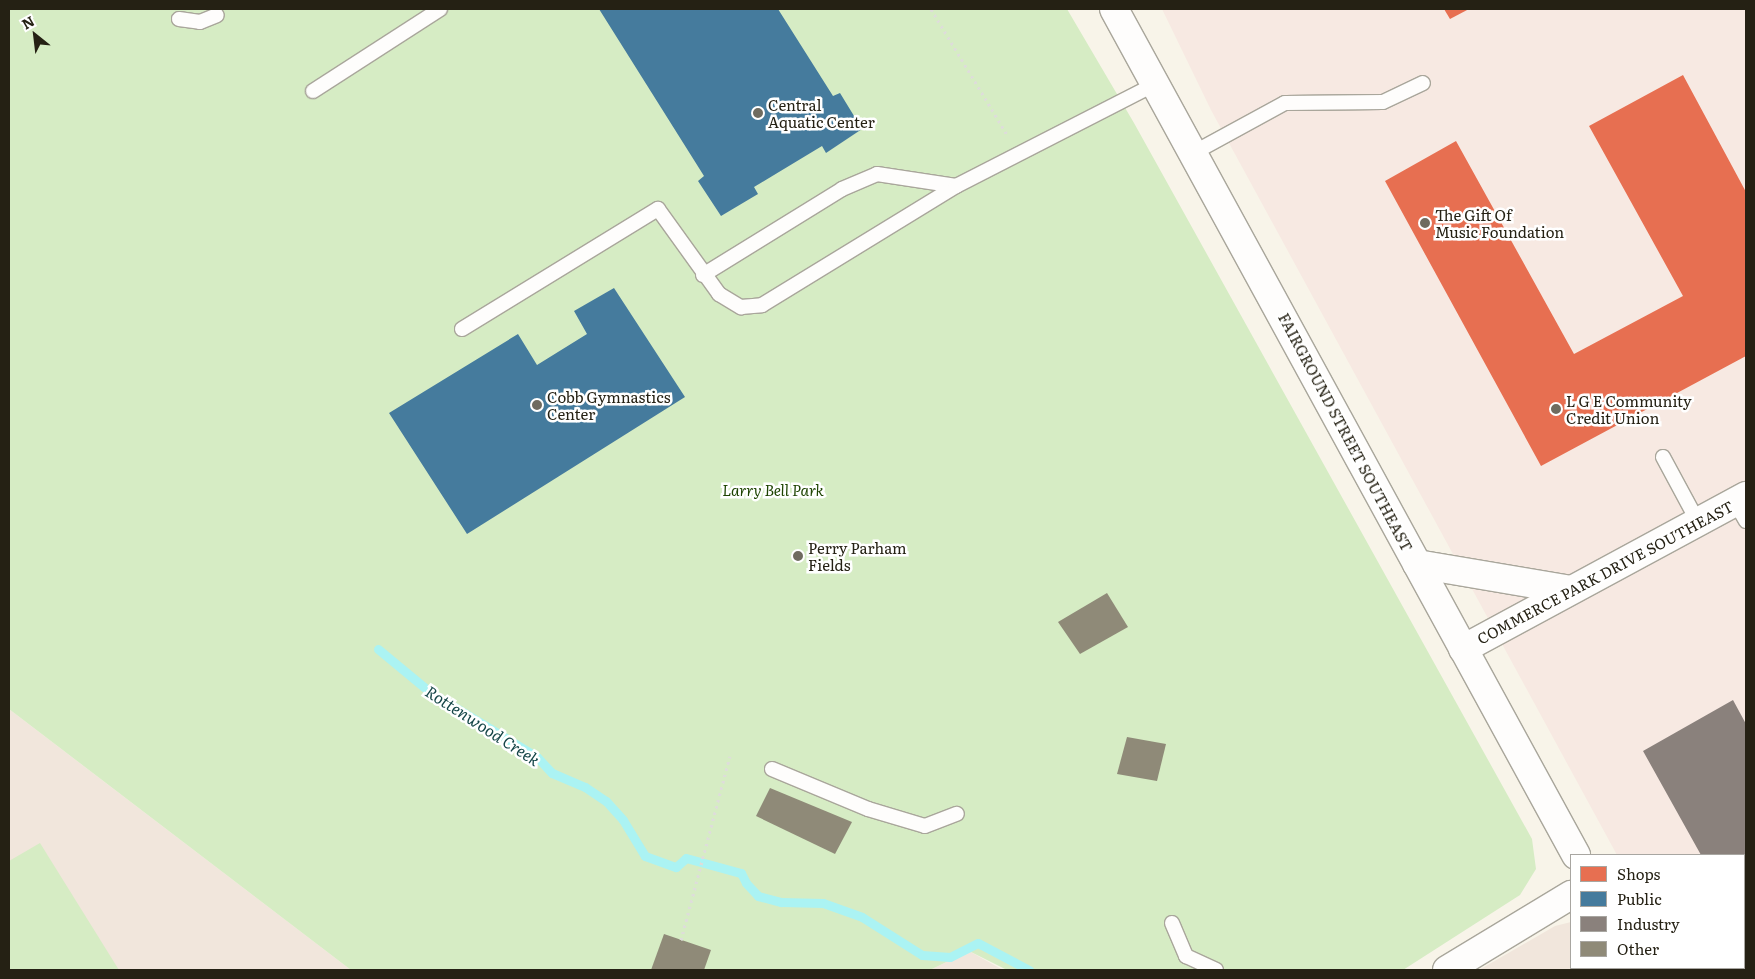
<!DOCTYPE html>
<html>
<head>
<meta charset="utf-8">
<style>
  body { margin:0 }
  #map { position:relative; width:1755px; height:979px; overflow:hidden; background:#f8f4e9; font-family:Literata,serif }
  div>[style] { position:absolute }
  .commercial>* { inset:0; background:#f1e6dc }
  .industrial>* { inset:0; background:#f7e9e2 }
  .green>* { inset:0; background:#d6ecc4 }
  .shops>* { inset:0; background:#e76f51 }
  .public>* { inset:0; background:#457b9d }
  .industry>* { inset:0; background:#8a817c }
  .stream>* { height:9px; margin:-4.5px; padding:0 4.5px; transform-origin:4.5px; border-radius:4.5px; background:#abf3f3 }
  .building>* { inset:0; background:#8f8a78 }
  .path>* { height:3px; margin-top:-1.5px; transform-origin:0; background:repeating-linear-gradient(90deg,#deddda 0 2.5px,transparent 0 6.5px) }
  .roads { filter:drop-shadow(1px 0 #a9a69b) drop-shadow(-1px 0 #a9a69b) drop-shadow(0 1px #a9a69b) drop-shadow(0 -1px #a9a69b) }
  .lane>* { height:14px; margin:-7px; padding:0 7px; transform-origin:7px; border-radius:7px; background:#fefdfc }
  .street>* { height:28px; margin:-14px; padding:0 14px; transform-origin:14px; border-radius:14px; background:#fefdfc }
  .secondary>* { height:28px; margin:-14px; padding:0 14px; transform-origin:14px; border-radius:14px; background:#fefdfc }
  .dots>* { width:14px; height:14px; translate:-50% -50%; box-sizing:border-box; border:2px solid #fff; border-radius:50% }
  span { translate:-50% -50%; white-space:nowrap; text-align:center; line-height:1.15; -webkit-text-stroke:5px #fff; paint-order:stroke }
  .poi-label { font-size:15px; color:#252114 }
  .left { translate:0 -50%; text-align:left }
  .street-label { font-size:15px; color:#252114 }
  .park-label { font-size:15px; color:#1d4300; font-style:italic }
  .water-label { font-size:16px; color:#144547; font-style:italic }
  .frame { position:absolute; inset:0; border:10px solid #252114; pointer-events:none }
  .legend { position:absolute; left:1570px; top:854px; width:175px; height:115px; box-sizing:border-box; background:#fff; border:1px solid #a8a6a1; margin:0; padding:6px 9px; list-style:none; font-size:15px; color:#252114 }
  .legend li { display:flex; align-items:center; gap:10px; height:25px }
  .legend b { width:25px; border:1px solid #a8a6a1 }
  .north { position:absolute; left:10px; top:10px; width:50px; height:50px; -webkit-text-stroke:4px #fff; paint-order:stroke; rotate:331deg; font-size:14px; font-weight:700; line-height:20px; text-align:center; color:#252114 }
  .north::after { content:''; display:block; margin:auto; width:18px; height:22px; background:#252114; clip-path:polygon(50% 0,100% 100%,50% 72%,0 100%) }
</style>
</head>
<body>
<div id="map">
  <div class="commercial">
    <i style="clip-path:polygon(9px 709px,98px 777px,351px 970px,9px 970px)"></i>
    <i style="clip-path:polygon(1571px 922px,1571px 968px,1657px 970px,1479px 970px,1555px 926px)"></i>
    <i style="clip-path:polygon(969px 951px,1003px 970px,930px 970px)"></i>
  </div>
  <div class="industrial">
    <i style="clip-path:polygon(1162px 9px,1746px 9px,1746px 970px,1678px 968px,1744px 968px,1744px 855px,1617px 855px,1211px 110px)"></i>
  </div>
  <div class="green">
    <i style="clip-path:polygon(9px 9px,1067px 9px,1134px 123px,1532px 839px,1536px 869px,1520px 895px,1403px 970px,1007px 970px,969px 951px,930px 970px,351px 970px,9px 709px)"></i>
    <i style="clip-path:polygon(40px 843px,119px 970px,9px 970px,9px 861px)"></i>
  </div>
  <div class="shops">
    <i style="clip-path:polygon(1444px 9px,1469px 9px,1450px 19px)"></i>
    <i style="clip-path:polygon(1683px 75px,1746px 192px,1746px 356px,1541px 466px,1385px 181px,1456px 141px,1574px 354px,1683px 296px,1589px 126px)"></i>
  </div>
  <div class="public">
    <i style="clip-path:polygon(599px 9px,778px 9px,833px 96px,840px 93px,862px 129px,826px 153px,822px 146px,754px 187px,758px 194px,721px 216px,698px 181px,704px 176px)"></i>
    <i style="clip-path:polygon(614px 288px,685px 397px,467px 534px,389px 413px,518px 334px,537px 365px,587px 334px,574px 311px)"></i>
  </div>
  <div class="industry">
    <i style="clip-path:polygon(1733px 700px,1746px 724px,1746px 936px,1744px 855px,1701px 855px,1643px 751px)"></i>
  </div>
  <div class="stream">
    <i style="left:378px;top:649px;width:67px;rotate:39.6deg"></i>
    <i style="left:430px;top:692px;width:125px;rotate:31.3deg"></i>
    <i style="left:537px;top:757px;width:22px;rotate:47deg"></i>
    <i style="left:552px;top:773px;width:36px;rotate:23deg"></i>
    <i style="left:585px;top:787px;width:25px;rotate:34deg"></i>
    <i style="left:606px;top:801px;width:25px;rotate:48deg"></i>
    <i style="left:623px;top:820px;width:42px;rotate:58.6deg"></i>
    <i style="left:645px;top:856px;width:33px;rotate:20deg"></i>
    <i style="left:676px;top:867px;width:13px;rotate:-42deg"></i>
    <i style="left:686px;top:858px;width:57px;rotate:15.3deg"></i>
    <i style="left:741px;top:873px;width:11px;rotate:63deg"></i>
    <i style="left:746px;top:883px;width:18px;rotate:47deg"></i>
    <i style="left:758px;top:896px;width:24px;rotate:15deg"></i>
    <i style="left:781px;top:902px;width:42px;rotate:1.4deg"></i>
    <i style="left:823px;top:903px;width:41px;rotate:19.7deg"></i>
    <i style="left:862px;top:917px;width:71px;rotate:32.3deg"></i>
    <i style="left:922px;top:955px;width:28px;rotate:4deg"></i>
    <i style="left:950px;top:957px;width:31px;rotate:-27deg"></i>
    <i style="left:978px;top:943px;width:58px;rotate:27.9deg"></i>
  </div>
  <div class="building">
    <i style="clip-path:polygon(1107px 593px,1128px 627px,1080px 654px,1058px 622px)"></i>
    <i style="clip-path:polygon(1127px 737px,1166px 744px,1157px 781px,1117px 774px)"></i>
    <i style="clip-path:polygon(770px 788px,852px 822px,835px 854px,756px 816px)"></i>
    <i style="clip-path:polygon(664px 934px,711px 950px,704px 970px,651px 970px)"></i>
  </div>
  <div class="path">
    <i style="left:931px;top:9px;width:149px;rotate:58.8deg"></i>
    <i style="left:681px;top:940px;width:190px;rotate:-75.1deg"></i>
  </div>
  <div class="roads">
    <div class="lane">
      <i style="left:179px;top:19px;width:21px;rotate:8deg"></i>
      <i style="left:200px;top:22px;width:18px;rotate:-22deg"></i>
      <i style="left:313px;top:91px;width:151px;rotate:-32.8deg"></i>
      <i style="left:1195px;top:152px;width:102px;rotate:-28.6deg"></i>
      <i style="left:1285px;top:103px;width:98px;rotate:-0.6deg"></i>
      <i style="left:1383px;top:102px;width:44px;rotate:-25.4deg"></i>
      <i style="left:703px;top:275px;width:163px;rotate:-31.7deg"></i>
      <i style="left:842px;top:189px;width:38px;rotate:-23deg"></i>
      <i style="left:877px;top:174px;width:80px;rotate:8.6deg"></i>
      <i style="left:462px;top:329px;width:230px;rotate:-31.5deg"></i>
      <i style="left:658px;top:209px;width:105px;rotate:54.3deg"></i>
      <i style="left:719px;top:294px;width:26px;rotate:31deg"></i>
      <i style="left:741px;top:307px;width:21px;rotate:-5deg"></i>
      <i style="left:762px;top:305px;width:228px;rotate:-31.5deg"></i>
      <i style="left:956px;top:186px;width:226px;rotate:-27.1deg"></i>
      <i style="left:1663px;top:457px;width:74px;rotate:61.7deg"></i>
      <i style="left:1735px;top:502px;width:22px;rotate:60deg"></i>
      <i style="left:772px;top:769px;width:104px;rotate:22.6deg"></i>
      <i style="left:868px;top:809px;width:59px;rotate:16.6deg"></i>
      <i style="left:925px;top:826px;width:34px;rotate:-21deg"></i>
      <i style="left:1172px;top:923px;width:36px;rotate:67deg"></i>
      <i style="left:1186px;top:956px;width:33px;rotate:25deg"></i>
    </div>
    <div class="street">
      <i style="left:1463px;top:649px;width:322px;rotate:-28.4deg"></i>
      <i style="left:1447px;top:970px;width:145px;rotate:-31.2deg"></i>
    </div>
    <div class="secondary">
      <i style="left:1114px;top:9px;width:964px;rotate:61.36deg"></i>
      <i style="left:1417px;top:564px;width:155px;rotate:9.6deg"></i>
      <i style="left:1637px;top:968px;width:2px;rotate:63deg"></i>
    </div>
  </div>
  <div class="dots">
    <i style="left:758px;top:113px;background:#6f6b5f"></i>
    <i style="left:1425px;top:223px;background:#6f6b5f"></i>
    <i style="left:537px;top:405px;background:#6f6b5f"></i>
    <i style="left:1556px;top:409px;background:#6f6b5f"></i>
    <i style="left:798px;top:556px;background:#6f6b5f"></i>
  </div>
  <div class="poi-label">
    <span class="left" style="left:768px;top:113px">Central<br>Aquatic Center</span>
    <span class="left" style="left:1435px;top:223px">The Gift Of<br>Music Foundation</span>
    <span class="left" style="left:547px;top:405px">Cobb Gymnastics<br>Center</span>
    <span class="left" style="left:1566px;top:409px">L G E Community<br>Credit Union</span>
    <span class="left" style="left:808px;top:556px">Perry Parham<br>Fields</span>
  </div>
  <div class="street-label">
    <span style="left:1346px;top:432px;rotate:62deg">FAIRGROUND STREET SOUTHEAST</span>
    <span style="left:1605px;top:572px;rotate:-28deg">COMMERCE PARK DRIVE SOUTHEAST</span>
  </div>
  <div class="park-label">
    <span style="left:773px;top:490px">Larry Bell Park</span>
  </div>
  <div class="water-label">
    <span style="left:483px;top:725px;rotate:33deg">Rottenwood Creek</span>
  </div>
  <div class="frame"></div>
  <ul class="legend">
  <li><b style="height:14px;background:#e76f51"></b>Shops</li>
  <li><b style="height:14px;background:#457b9d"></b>Public</li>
  <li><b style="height:14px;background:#8a817c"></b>Industry</li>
  <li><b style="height:14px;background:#8f8a78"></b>Other</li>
  </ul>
  <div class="north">N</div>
</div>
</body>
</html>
